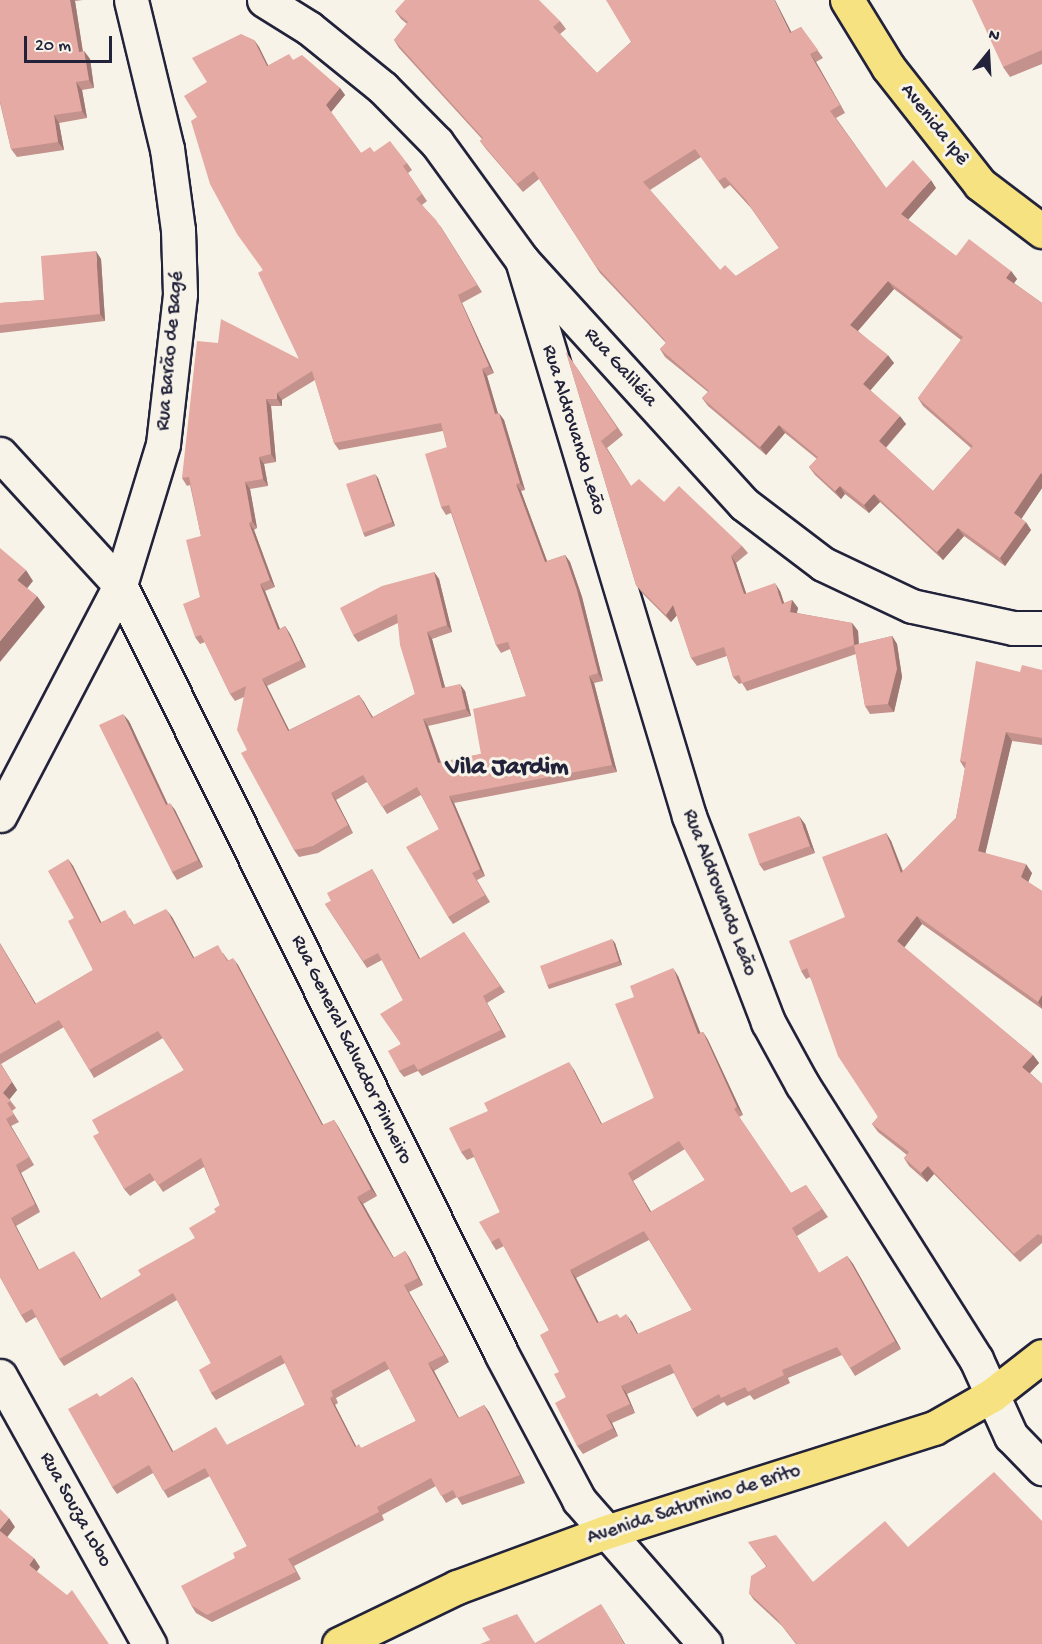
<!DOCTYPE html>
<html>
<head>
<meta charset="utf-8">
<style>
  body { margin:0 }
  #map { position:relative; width:1042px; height:1644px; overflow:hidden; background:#f7f3e8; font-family:"Gochi Hand",sans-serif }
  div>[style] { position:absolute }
  .roads { filter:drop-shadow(2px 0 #22223b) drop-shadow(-2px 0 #22223b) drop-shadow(0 2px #22223b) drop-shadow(0 -2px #22223b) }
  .minor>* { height:33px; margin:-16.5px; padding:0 16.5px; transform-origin:16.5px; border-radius:16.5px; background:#f7f3e8 }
  .major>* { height:33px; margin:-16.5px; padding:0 16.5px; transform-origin:16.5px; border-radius:16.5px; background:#f6e281 }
  .wall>* { inset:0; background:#c4928c }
  .shaded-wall>* { inset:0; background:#a07772 }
  .building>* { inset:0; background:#e4aaa3 }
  span { translate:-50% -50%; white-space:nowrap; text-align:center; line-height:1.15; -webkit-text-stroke:6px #f7f3e8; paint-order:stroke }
  .street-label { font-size:20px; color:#22223b }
  .district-label { font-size:26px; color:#22223b; font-weight:700 }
  .north { position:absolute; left:958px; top:24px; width:60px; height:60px; -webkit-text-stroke:4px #f7f3e8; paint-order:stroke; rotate:18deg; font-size:16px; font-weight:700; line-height:24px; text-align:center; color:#22223b }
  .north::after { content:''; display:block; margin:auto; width:21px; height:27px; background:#22223b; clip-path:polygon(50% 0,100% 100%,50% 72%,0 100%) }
  .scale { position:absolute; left:24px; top:36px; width:88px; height:27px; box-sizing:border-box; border:3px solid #22223b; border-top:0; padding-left:8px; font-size:18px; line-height:21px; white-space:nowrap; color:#22223b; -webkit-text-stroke:4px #f7f3e8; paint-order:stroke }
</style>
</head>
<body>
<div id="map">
  <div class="roads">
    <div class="minor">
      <i style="left:264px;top:0;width:53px;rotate:31.9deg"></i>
      <i style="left:309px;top:28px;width:95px;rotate:39deg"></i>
      <i style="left:383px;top:88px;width:77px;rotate:45.5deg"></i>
      <i style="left:437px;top:143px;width:145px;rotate:54deg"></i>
      <i style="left:522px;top:260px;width:330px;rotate:47.7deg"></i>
      <i style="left:744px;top:504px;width:99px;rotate:37.2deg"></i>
      <i style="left:823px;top:564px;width:98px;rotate:25.3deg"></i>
      <i style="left:912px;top:606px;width:103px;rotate:12.3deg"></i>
      <i style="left:1013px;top:628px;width:29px"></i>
      <i style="left:522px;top:260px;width:581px;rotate:73.28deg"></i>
      <i style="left:689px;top:816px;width:221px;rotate:69deg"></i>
      <i style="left:768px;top:1022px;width:71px;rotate:61.3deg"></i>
      <i style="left:802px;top:1084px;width:325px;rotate:57.7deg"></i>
      <i style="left:976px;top:1359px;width:85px;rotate:65.6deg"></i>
      <i style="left:1011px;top:1436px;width:45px;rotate:45.9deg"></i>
      <i style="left:0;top:454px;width:178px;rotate:47.5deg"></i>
      <i style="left:120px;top:585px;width:860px;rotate:63.61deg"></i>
      <i style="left:502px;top:1355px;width:164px;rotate:62deg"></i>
      <i style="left:579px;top:1500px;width:191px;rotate:48.8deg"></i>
      <i style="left:0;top:815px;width:259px;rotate:-62.4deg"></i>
      <i style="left:120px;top:585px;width:147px;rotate:-73deg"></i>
      <i style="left:163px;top:444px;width:151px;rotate:-83.5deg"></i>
      <i style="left:180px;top:294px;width:64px;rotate:-91.8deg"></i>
      <i style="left:178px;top:230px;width:82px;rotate:-97.7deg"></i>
      <i style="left:167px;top:149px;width:153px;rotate:-103.6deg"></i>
      <i style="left:0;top:1376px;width:307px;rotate:60.9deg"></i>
    </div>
    <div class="major">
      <i style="left:847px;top:0;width:79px;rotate:58.5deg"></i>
      <i style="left:888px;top:67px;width:149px;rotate:51.8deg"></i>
      <i style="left:980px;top:184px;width:78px;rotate:37.2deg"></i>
      <i style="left:339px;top:1644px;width:131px;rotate:-25.8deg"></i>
      <i style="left:457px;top:1587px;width:159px;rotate:-20.3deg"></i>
      <i style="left:606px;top:1532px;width:344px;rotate:-17.6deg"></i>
      <i style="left:934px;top:1428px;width:67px;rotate:-29.6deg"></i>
      <i style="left:992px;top:1395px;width:63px;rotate:-38deg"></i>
    </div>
  </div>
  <div class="wall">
    <i style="clip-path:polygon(0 0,83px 0,75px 1px,83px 52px,84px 51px,90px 59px,94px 88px,82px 90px,87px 118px,59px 123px,64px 150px,17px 157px,11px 149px,0 103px)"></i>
    <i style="clip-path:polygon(1042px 0,1042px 64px,1010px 77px,1003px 67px)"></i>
    <i style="clip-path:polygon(evenodd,395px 11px,560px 21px,566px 29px,560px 34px,597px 73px,631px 42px,791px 32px,801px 27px,823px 58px,816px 62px,845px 113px,836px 118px,886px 188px,936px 188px,908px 220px,956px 256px,1011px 271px,1017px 279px,1014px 283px,1042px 303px,1042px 488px,1021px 518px,1031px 530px,1005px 566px,964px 536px,943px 560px,880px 502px,869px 513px,845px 494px,841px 499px,815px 475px,809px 467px,817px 459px,785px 433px,766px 455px,708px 406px,702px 398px,708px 392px,665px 357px,660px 349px,666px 343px,665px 342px,600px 273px,539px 179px,523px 192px,486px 149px,480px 141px,482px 139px,399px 48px,394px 40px,407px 24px,401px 19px,395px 11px,701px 157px,724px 189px,730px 185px,751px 208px,779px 248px,736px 276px,720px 270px,650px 190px,701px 157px,395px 11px,894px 289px,961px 340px,918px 398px,923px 406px,971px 448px,933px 491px,886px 448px,906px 424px,870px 390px,894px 363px,858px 331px,894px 289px)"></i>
    <i style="clip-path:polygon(evenodd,254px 40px,259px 47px,268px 66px,293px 60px,340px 88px,345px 95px,331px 112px,361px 153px,374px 152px,407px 163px,412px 170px,408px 173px,427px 201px,422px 205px,441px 227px,482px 292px,462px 303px,494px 373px,487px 376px,498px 413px,504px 420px,525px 490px,521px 491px,547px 561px,565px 555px,570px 562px,582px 597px,603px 681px,594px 683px,617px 772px,454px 803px,485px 876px,477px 880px,490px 902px,453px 924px,448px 917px,439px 829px,421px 795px,387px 814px,367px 782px,336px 800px,353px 833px,318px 853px,299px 857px,294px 850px,247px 750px,244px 697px,235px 701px,230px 694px,205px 642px,200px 644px,195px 637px,200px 597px,201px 536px,190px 485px,187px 486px,182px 478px,299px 359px,263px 270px,197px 117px,207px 82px,254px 40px,315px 380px,334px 443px,339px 450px,443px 431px,447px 447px,441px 507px,446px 515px,451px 513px,496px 645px,501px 653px,510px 649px,526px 696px,481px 754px,441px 762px,428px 726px,471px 716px,465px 691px,445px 687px,432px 639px,452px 632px,439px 579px,434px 572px,353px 635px,358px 642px,398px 623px,415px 694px,373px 717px,359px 695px,289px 730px,267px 686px,306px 667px,290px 634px,285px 626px,280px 629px,265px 591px,275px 587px,254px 530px,257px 528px,250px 489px,268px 486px,264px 464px,276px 462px,271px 406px,282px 406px,282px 400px,315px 380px)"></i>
    <i style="clip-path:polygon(101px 259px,105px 321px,0 333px,0 303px,44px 300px)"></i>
    <i style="clip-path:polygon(566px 352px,623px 435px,607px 448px,631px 486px,664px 502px,742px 546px,748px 553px,736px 563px,746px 593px,780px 591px,784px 603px,792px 600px,798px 608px,797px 613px,852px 623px,858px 631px,859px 644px,892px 636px,897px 644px,902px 677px,894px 712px,870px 714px,865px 706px,856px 654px,747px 691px,742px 683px,739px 684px,733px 677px,727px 656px,697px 666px,691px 658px,677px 615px,671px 622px,642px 593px,636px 585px)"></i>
    <i style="clip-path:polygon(378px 478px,395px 526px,365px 537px,363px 533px)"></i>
    <i style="clip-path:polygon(1042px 670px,1042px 745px,1012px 741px,985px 853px,1032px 873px,1028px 882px,1042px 891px,1042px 1009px,922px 924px,904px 948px,1033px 1055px,1039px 1063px,1030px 1073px,1042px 1084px,1042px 1243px,1020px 1262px,934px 1174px,927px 1182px,909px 1166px,904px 1158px,907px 1155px,878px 1132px,872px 1124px,878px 1117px,810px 977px,806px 979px,801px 971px,845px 917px,886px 833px,891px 841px,903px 871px,956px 818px,965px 769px,960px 761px,1020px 672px)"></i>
    <i style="clip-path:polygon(129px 721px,168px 804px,175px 810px,203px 867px,177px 880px,172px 872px)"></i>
    <i style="clip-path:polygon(805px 824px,815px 853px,764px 871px,759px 864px)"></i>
    <i style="clip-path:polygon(evenodd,68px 859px,73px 866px,101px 922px,130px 918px,134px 925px,172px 917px,194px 958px,223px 953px,228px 960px,238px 965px,323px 1125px,334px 1120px,339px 1128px,377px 1196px,363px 1204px,379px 1234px,394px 1258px,405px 1251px,410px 1259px,423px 1285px,409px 1292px,449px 1362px,434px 1371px,459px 1418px,484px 1405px,489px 1412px,525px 1483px,462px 1505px,457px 1497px,446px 1503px,436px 1486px,382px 1515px,384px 1520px,294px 1566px,301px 1579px,212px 1622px,196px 1613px,191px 1605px,247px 1546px,210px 1476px,168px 1498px,153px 1473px,117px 1494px,112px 1487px,100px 1397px,132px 1377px,137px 1384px,173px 1451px,227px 1445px,305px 1405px,285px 1363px,216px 1400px,211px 1393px,211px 1363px,177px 1300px,64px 1366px,59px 1359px,36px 1317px,26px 1323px,21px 1315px,0 1277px,0 943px,36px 1004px,93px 970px,74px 918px,68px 859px,64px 1027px,94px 1078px,163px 1038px,184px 1070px,99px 1133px,124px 1189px,130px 1196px,155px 1180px,163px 1192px,204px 1167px,220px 1205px,216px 1212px,195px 1238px,141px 1275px,101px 1299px,79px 1259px,39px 1270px,16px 1226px,40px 1212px,21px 1173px,34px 1165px,11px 1126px,19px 1122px,12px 1111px,16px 1108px,9px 1099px,17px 1090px,1px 1064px,64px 1027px,68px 859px,389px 1369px,416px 1421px,362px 1448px,356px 1446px,335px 1405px,338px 1403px,336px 1398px,389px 1369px)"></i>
    <i style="clip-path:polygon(372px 869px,376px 876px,420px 959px,464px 932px,505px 992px,487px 1003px,506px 1037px,422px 1076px,418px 1071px,404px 1077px,399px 1071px,403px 1000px,382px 960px,367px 968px,325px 904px,331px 901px)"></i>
    <i style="clip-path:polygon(615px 943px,622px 965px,549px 989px,547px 985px)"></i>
    <i style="clip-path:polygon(evenodd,678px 976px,700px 1033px,703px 1032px,708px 1040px,743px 1115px,739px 1117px,791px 1193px,806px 1185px,828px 1217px,797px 1236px,819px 1273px,847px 1256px,853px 1264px,901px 1349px,855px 1376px,842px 1355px,788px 1378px,790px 1383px,754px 1400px,750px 1395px,727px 1406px,724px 1402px,697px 1417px,692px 1409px,674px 1373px,627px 1394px,635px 1413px,612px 1423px,618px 1436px,583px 1454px,577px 1446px,566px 1397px,549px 1330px,504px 1246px,496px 1250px,491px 1242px,500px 1212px,474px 1157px,467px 1160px,461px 1152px,488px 1111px,574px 1070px,602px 1124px,654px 1098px,634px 997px,678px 976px,685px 1149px,705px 1180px,651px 1212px,633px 1181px,685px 1149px,678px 976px,649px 1240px,692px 1310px,638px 1334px,632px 1322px,620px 1318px,598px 1322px,576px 1278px,649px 1240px)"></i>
    <i style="clip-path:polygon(748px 1542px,813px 1582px,908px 1547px,1042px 1644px,796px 1644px,782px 1626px,754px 1600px,749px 1593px,766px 1566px)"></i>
  </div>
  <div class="shaded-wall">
    <i style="clip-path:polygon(70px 0,74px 0,75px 1px,84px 60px,79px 52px)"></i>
    <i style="clip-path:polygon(774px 0,775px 0,796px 41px,790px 33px)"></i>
    <i style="clip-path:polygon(254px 40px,259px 47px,272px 73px,267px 66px)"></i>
    <i style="clip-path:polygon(84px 51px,90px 59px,94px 88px,89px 80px)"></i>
    <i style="clip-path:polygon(810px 54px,816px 62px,845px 113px,840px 105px)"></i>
    <i style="clip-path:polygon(76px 82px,82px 90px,87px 118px,82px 111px)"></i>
    <i style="clip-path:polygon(340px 88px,345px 95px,331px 112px,326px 105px)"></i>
    <i style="clip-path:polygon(54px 115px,59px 123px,64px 150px,58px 142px)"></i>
    <i style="clip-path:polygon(931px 180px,936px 188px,906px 222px,901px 214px)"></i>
    <i style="clip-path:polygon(96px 251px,101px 259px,105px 321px,100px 314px)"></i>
    <i style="clip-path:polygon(1011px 271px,1017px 279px,1012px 286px,1006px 278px)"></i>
    <i style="clip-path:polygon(888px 281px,894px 289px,856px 333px,850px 325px)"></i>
    <i style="clip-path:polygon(458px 295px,462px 303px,494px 373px,489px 366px)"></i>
    <i style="clip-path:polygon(888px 355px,894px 363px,869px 392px,863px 384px)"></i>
    <i style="clip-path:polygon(482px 369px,487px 376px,500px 421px,495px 414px)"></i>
    <i style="clip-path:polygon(277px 393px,282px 400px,282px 406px,277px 399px)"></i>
    <i style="clip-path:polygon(266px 399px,271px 406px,276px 462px,271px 454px)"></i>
    <i style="clip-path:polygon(499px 413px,504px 420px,525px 490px,520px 483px)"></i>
    <i style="clip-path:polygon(900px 416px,906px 424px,884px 449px,879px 441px)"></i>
    <i style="clip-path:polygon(779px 425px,785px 433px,766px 455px,760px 447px)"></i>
    <i style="clip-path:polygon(259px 457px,264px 464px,268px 486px,263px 479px)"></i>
    <i style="clip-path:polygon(1041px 473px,1042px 475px,1042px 488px,1020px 521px,1014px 513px)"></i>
    <i style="clip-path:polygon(375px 474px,378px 478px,395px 526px,392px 522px)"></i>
    <i style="clip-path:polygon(245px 482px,250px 489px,257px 528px,252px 521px)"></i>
    <i style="clip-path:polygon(516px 484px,521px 491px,550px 569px,545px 562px)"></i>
    <i style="clip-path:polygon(840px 486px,845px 494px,841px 499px,835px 491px)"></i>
    <i style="clip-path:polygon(874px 494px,880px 502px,869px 513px,864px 505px)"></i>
    <i style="clip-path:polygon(1026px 522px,1031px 530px,1005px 566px,1000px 558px)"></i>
    <i style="clip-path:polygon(249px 523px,254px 530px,275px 587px,270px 580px)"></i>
    <i style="clip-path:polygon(958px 528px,964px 536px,943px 560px,937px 552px)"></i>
    <i style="clip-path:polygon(565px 555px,570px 562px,582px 597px,603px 681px,598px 673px)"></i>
    <i style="clip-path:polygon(731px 556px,736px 563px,749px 602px,744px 594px)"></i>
    <i style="clip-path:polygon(26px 570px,33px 581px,25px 591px,17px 580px)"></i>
    <i style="clip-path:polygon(434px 572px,439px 579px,452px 632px,447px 625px)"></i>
    <i style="clip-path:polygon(775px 583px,780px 591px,787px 612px,782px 604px)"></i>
    <i style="clip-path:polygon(260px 584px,265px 591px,283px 637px,278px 630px)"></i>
    <i style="clip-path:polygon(37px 596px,45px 607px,0 662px,0 641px)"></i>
    <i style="clip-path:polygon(792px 600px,798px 608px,795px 619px,790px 612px)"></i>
    <i style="clip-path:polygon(673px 605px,679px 613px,671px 622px,666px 615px)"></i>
    <i style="clip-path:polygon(852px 623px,858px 631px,859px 652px,854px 645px)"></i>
    <i style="clip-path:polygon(285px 626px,290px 634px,306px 667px,301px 660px)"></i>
    <i style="clip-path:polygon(427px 632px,432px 639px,447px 695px,442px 688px)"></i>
    <i style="clip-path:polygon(892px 636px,897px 644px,902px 677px,894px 712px,888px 704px)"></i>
    <i style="clip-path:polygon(589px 676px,594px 683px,617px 772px,612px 765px)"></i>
    <i style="clip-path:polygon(262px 679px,267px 686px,293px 738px,288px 731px)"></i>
    <i style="clip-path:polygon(460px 684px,465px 691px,471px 716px,466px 709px)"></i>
    <i style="clip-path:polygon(359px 695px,364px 702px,377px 725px,372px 718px)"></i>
    <i style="clip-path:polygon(123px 714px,129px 721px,171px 812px,166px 805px)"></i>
    <i style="clip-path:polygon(423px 719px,428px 726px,443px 770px,438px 763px)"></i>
    <i style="clip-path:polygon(1006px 732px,1012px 741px,984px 859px,978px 851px)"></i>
    <i style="clip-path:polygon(331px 793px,336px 800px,353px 833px,348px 825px)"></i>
    <i style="clip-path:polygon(449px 796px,454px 803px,485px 876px,480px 869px)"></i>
    <i style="clip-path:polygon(170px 803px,175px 810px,203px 867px,198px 860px)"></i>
    <i style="clip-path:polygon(799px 816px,805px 824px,815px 853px,810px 846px)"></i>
    <i style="clip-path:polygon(886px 833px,891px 841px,906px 881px,901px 873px)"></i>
    <i style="clip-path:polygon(68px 859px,73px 866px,105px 930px,100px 923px)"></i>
    <i style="clip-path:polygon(1026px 864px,1032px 873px,1027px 885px,1021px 877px)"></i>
    <i style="clip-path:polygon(372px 869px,376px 876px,424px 966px,419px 959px)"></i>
    <i style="clip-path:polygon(166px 909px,172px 917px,198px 965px,193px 958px)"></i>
    <i style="clip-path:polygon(917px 916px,922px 924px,902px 950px,897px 941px)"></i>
    <i style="clip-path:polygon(612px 939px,615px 943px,622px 965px,619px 961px)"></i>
    <i style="clip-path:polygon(0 943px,40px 1011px,35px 1004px)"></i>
    <i style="clip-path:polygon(233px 958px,238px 965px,327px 1132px,322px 1125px)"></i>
    <i style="clip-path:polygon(673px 968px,678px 976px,704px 1042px,698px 1034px)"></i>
    <i style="clip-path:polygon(1042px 995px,1042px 1008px,1038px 1002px)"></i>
    <i style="clip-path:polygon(483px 996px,487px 1003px,506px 1037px,501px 1030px)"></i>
    <i style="clip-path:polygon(703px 1032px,708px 1040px,743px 1115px,737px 1107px)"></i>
    <i style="clip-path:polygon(1033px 1055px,1039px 1063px,1028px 1075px,1022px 1067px)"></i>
    <i style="clip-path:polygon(569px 1062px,574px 1070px,606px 1132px,601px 1124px)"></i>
    <i style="clip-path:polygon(0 1063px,17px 1090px,9px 1100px,3px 1093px)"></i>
    <i style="clip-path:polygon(6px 1119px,11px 1126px,34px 1165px,29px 1157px)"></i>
    <i style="clip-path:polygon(334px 1120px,339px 1128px,377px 1196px,371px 1189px)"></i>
    <i style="clip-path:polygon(16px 1165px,21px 1173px,40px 1212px,35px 1204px)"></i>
    <i style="clip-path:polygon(928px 1166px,934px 1174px,927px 1182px,921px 1173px)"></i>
    <i style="clip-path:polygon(628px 1173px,633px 1181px,656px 1220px,650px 1212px)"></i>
    <i style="clip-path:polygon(357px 1197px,363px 1204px,398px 1265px,374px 1227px)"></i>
    <i style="clip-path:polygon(11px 1218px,16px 1226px,43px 1278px,38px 1270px)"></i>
    <i style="clip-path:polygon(74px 1251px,79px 1259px,105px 1306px,100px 1299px)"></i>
    <i style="clip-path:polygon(405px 1251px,410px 1259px,423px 1285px,418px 1278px)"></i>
    <i style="clip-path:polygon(847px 1256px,853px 1264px,901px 1349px,895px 1341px)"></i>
    <i style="clip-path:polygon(570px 1270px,576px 1278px,603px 1331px,597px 1323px)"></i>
    <i style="clip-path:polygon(404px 1285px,409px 1292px,449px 1362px,444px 1355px)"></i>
    <i style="clip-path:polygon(626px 1314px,632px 1322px,642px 1342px,637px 1334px)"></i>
    <i style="clip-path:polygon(428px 1363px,434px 1371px,463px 1426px,458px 1418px)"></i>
    <i style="clip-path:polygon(132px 1377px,137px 1384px,177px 1459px,172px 1452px)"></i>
    <i style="clip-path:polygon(621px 1386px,627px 1394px,635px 1413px,630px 1404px)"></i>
    <i style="clip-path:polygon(330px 1398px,335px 1405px,360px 1454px,355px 1447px)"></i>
    <i style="clip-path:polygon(484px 1405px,489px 1412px,525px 1483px,520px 1475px)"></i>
    <i style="clip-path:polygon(606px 1415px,612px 1423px,618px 1436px,613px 1428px)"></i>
    <i style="clip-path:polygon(9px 1518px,15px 1527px,5px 1540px,0 1532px,0 1529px)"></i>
    <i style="clip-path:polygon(34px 1558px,40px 1567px,35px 1574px,29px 1565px)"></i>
    <i style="clip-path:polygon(601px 1604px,606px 1612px,625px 1644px,624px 1644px)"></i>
  </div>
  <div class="building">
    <i style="clip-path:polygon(0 0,70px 0,79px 52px,84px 51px,89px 80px,76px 82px,82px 111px,54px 115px,58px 142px,11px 149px,0 101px)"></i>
    <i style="clip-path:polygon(evenodd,405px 0,539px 0,560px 21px,553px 27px,597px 73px,631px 42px,606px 0,774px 0,790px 33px,801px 27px,818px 50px,810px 54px,840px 105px,830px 111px,886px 188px,913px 160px,931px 180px,901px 214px,956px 256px,969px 239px,1011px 271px,1006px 278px,1042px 303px,1042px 474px,1041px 473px,1014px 513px,1026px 522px,1000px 558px,958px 528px,937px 552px,874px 494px,864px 505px,840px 486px,835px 491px,809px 467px,818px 457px,779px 425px,760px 447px,702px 398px,709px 391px,660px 349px,666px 343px,664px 339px,595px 265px,534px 171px,517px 184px,480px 141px,483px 138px,394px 40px,408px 22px,395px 11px,405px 0,695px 149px,718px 181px,725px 177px,746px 200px,779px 248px,736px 276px,725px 265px,720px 270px,643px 182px,695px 149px,405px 0,888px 281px,963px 337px,918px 398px,973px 446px,933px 491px,879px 441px,900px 416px,863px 384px,888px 355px,850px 325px,888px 281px)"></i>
    <i style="clip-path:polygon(972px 0,1042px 0,1042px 50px,1003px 67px)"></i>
    <i style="clip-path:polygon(evenodd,241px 34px,254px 40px,267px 66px,289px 54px,293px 60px,302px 55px,340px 88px,326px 105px,361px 153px,370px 147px,374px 152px,390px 141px,407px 163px,403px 166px,422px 194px,416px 199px,436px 220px,477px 285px,458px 295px,489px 366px,482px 369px,495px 414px,499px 413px,520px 483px,516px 484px,545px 562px,565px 555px,577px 590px,598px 673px,589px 676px,612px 765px,449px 796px,480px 869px,472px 873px,485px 895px,448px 917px,406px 847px,439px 829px,417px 787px,382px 807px,363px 775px,331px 793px,348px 825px,313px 846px,294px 850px,241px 753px,247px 750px,237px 730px,246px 686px,230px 694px,201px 635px,195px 637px,183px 604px,200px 597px,186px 540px,201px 536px,189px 477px,182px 478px,197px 341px,218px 343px,221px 319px,299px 359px,258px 273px,263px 270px,237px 234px,210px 184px,191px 121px,197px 117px,184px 96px,207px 82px,192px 58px,241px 34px,312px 371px,334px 443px,441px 423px,447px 447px,425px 454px,441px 507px,449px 505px,496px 645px,508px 642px,526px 696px,473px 709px,481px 754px,438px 763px,423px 719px,466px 709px,460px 684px,442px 688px,427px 632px,447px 625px,434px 572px,382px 586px,340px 608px,353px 635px,397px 614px,400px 645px,415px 694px,372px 718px,359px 695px,288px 731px,262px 679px,301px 660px,285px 626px,278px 630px,260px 584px,270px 580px,249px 523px,252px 521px,245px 482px,263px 479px,259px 457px,271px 454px,266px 399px,277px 399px,277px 393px,312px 371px)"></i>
    <i style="clip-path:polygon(96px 251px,100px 314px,0 325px,0 303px,44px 300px,41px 256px)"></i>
    <i style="clip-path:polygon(566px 352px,617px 428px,601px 441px,631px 486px,639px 479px,664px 502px,679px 486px,742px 546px,731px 556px,744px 594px,775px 583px,782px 604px,792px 600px,790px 612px,852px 623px,854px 645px,742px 683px,739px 675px,733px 677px,724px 647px,691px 658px,673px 605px,666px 615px,636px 585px)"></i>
    <i style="clip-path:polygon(375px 474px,392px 522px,363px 533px,346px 484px)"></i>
    <i style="clip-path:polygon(0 548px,26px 570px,17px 580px,37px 596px,0 641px)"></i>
    <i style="clip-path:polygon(892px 636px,897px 669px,888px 704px,865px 706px,854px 645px)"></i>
    <i style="clip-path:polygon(976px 661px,1020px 672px,1022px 665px,1042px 670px,1042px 738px,1006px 732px,978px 851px,1026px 864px,1021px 877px,1042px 891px,1042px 995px,1038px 1002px,917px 916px,897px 941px,1033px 1055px,1022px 1067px,1042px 1084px,1042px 1235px,1041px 1236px,1038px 1234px,1014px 1254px,928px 1166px,921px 1173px,904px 1158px,909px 1152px,872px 1124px,878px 1117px,838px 1056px,807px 968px,801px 971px,789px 941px,845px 917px,822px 857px,886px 833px,901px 873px,956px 818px,966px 762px,960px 761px)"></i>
    <i style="clip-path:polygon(123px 714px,166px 805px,170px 803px,198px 860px,172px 872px,99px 725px)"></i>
    <i style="clip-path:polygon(799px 816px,810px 846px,759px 864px,748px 834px)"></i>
    <i style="clip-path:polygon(evenodd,68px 859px,100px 923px,125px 910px,133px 925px,166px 909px,193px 958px,218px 945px,227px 961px,233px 958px,322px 1125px,334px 1120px,371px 1189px,357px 1197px,374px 1227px,393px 1258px,405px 1251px,418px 1278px,404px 1285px,444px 1355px,428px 1363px,458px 1418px,484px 1405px,520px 1475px,457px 1498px,453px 1490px,441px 1496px,431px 1478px,377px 1507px,379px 1512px,288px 1559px,296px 1572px,207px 1615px,191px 1605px,181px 1586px,235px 1558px,233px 1553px,247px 1546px,205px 1468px,163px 1491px,149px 1465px,112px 1487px,68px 1409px,97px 1393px,100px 1397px,132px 1377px,172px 1452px,216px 1427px,227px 1445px,305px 1405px,281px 1355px,211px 1393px,199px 1370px,211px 1363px,173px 1293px,59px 1359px,32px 1309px,21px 1315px,0 1277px,0 1063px,12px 1082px,3px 1093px,11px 1101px,7px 1103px,14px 1114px,6px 1119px,29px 1157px,16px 1165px,35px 1204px,11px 1218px,38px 1270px,74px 1251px,100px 1299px,141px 1275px,138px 1270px,195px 1238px,189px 1228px,216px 1212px,214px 1209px,220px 1205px,201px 1158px,158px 1185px,150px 1173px,124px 1189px,93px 1136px,99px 1133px,92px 1120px,184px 1070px,158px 1031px,89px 1070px,59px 1020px,0 1054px,0 944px,35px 1004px,93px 970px,68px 921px,74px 918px,48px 871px,68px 859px,385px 1361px,416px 1421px,361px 1448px,359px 1444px,355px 1447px,330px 1398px,333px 1396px,331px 1391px,385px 1361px)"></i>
    <i style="clip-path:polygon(372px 869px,419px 959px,464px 932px,500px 986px,483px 996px,501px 1030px,418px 1070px,414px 1064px,399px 1071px,388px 1051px,401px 1044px,380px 1014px,403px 1000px,378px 953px,363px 961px,325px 904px,331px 901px,327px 893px)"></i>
    <i style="clip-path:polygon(612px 939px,619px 961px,547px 985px,540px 966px)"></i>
    <i style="clip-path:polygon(evenodd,673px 968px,698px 1034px,703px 1032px,737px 1107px,734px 1109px,791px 1193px,806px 1185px,822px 1209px,792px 1228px,819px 1273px,847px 1256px,895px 1341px,850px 1368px,837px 1347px,782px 1370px,784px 1375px,748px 1392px,745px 1387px,721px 1398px,719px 1394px,692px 1409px,670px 1364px,621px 1386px,630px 1404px,606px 1415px,613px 1428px,577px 1446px,555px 1403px,566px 1397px,554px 1374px,559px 1372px,540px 1335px,549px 1330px,499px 1238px,491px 1242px,479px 1222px,500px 1212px,470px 1148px,461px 1152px,449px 1128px,488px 1111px,484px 1103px,569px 1062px,601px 1124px,654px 1098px,615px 1004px,634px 997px,630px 986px,673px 968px,679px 1141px,705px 1180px,650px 1212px,628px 1173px,679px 1141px,673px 968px,644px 1231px,692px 1310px,637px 1334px,626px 1314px,620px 1318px,617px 1314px,597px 1323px,570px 1270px,644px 1231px)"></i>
    <i style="clip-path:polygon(994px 1472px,1042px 1521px,1042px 1644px,797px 1644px,776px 1618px,749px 1593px,751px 1576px,767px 1566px,748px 1542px,776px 1535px,813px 1582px,885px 1521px,908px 1547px)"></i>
    <i style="clip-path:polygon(0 1509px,9px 1518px,0 1529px)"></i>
    <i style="clip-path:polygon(0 1531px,34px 1558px,29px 1565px,67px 1595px,72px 1590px,109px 1644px,0 1644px)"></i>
    <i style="clip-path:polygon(601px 1604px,624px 1644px,480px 1644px,490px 1640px,482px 1628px,517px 1614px,535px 1643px)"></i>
  </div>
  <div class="street-label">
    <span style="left:934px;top:125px;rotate:52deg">Avenida Ipê</span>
    <span style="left:171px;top:351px;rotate:-85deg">Rua Barão de Bagé</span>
    <span style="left:620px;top:368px;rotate:48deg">Rua Galiléia</span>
    <span style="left:573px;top:430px;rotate:73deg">Rua Aldrovando Leão</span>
    <span style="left:719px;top:893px;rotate:69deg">Rua Aldrovando Leão</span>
    <span style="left:351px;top:1050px;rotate:64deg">Rua General Salvador Pinheiro</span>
    <span style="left:694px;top:1505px;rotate:-18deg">Avenida Saturnino de Brito</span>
    <span style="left:75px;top:1510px;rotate:61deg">Rua Souza Lobo</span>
  </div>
  <div class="district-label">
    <span style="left:507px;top:769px">Vila Jardim</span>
  </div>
  <div class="north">N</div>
  <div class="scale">20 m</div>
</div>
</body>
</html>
